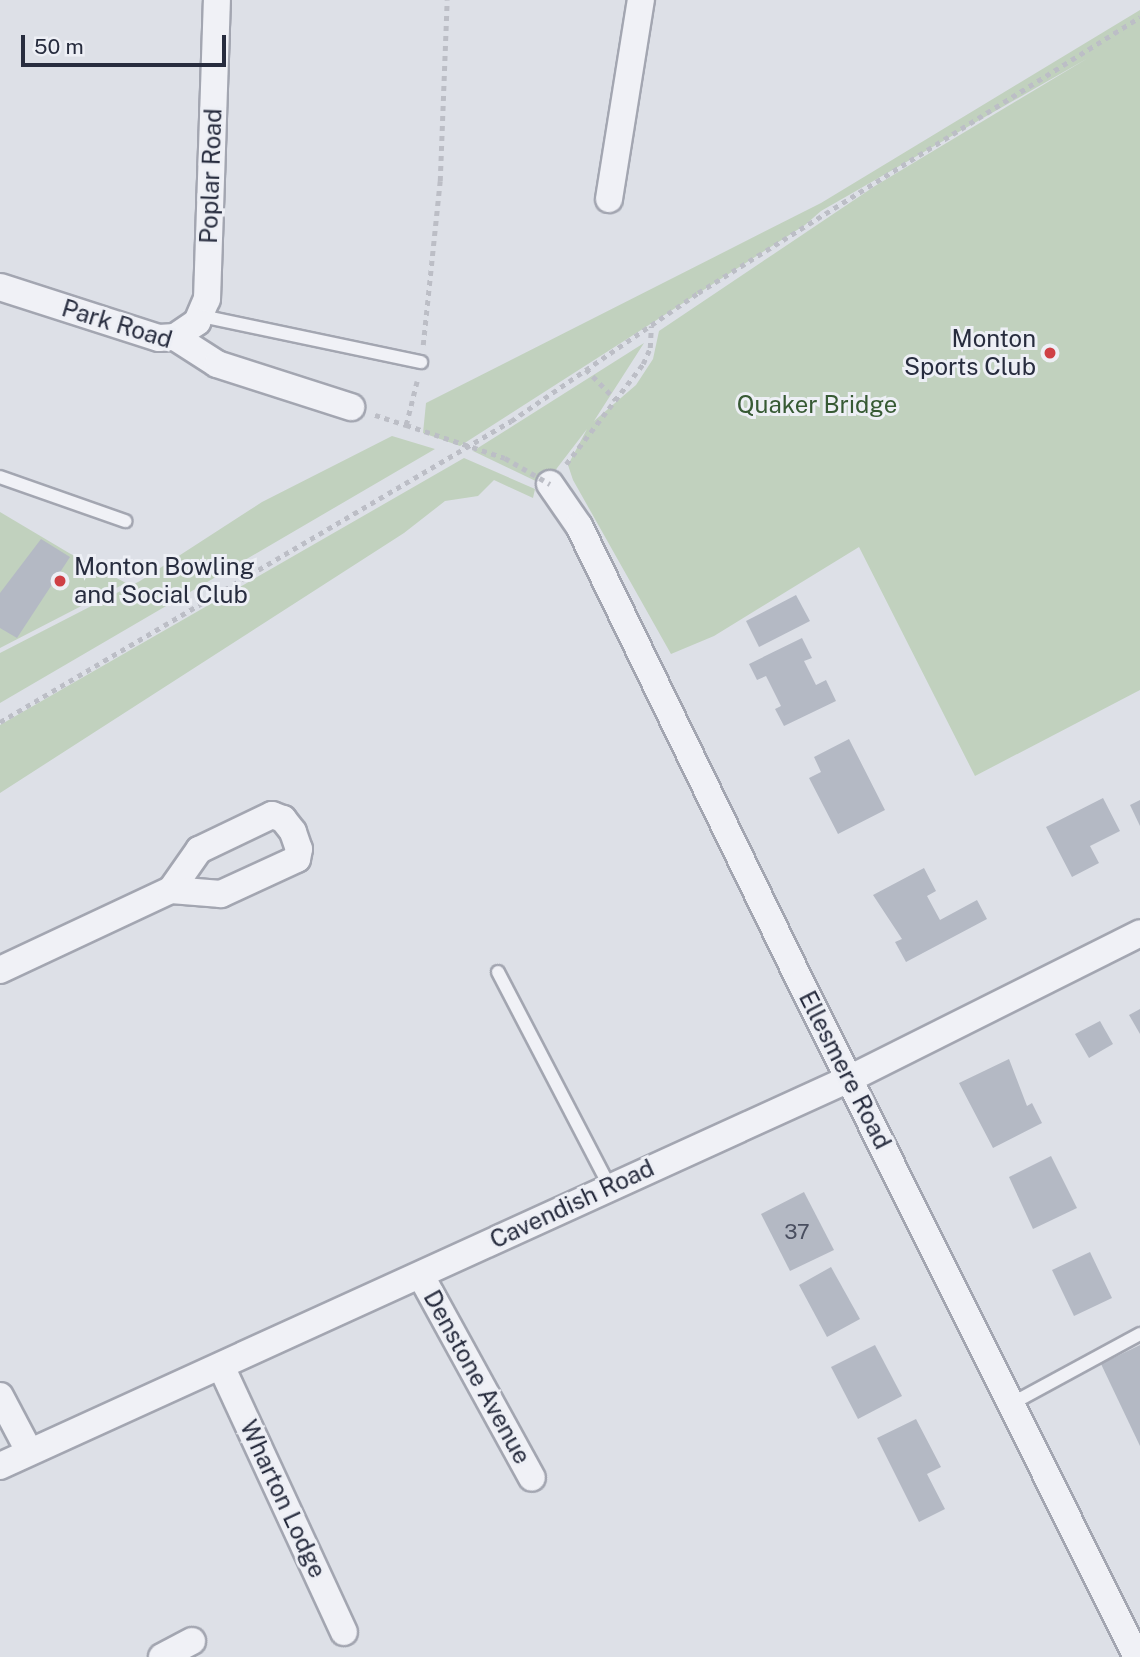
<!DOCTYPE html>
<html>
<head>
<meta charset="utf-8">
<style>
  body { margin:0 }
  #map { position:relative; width:1140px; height:1657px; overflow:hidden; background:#dde0e7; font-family:"Public Sans",sans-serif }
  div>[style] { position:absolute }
  .green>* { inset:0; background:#c1d1be }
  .building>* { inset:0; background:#b4b9c4 }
  .path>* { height:4.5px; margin-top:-2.25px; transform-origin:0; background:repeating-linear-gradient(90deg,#bcbec6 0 5px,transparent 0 10px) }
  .roads { filter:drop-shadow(2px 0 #a3a6b1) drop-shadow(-2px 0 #a3a6b1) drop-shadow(0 2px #a3a6b1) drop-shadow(0 -2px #a3a6b1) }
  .lane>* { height:12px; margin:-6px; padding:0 6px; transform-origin:6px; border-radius:6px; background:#f0f1f6 }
  .street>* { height:26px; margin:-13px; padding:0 13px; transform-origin:13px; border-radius:13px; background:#f0f1f6 }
  .path-bridge>* { height:4.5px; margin-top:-2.25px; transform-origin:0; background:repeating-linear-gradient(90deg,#bcbec6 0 5px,transparent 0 10px) }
  .dots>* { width:19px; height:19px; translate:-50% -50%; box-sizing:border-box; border:4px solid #edeff5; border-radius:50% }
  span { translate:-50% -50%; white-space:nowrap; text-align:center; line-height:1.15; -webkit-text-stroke:6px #edeff5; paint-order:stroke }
  .number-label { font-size:21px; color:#4a4f60 }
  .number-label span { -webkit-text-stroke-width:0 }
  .street-label { font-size:24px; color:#272c3e }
  .poi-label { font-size:24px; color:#272c3e }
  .right { translate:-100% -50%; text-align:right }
  .left { translate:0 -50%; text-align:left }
  .park-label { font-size:24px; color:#375a34 }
  .scale { position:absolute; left:21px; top:35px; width:205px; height:32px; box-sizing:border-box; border:4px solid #272c3e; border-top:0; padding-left:9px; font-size:21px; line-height:24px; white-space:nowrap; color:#272c3e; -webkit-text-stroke:5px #edeff5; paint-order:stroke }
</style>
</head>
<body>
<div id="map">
  <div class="green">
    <i style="clip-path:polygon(1140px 10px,1140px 690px,975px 776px,859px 547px,714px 636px,671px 654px,573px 480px,568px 465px,587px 429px,544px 485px,473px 451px,644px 343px,594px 421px,636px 385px,653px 359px,659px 331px,875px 186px,1088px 58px,821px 211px,805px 225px,460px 446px,423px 433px,426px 403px,821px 203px)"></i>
    <i style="clip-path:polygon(392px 436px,435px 449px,0 703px,0 653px,140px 581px,262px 502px)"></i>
    <i style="clip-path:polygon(464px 458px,535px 489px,533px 498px,494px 480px,478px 496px,445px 501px,404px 533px,0 793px,0 725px)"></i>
    <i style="clip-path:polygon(0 512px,69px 553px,126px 583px,0 648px)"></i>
  </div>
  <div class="building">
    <i style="clip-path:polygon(41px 539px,70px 557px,17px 638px,0 628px,0 593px)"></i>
    <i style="clip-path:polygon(796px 595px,810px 621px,759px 647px,746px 621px)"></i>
    <i style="clip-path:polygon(802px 638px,812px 658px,804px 661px,816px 685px,826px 680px,836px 701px,784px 726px,775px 709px,781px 706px,766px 676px,757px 680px,749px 664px)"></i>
    <i style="clip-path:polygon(849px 739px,885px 810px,838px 834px,809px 778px,821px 772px,814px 757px)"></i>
    <i style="clip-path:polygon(1103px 798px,1120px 831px,1090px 846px,1099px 863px,1072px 877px,1046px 827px)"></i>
    <i style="clip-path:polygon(1140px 800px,1140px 826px,1130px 805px)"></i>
    <i style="clip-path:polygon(924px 868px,936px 891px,927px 896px,940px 920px,977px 900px,987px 919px,906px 962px,895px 942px,902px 939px,873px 895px)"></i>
    <i style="clip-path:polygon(1140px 1009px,1140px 1034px,1129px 1015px)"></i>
    <i style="clip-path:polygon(1100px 1021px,1113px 1044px,1089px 1058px,1075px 1034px)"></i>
    <i style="clip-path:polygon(1009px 1059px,1027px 1106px,1032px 1103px,1042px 1123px,993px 1148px,959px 1083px)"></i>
    <i style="clip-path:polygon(1051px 1156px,1077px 1208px,1033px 1229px,1009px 1177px)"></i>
    <i style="clip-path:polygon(804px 1192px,834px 1250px,790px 1271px,761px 1214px)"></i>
    <i style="clip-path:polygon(1090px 1252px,1112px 1298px,1074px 1316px,1052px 1270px)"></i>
    <i style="clip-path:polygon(831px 1267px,860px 1319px,827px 1337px,799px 1285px)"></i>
    <i style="clip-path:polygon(875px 1345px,902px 1396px,858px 1419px,831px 1367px)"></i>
    <i style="clip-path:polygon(1140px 1345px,1140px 1446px,1101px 1364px)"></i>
    <i style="clip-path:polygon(916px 1419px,941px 1467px,927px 1474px,945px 1509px,919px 1522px,877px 1438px)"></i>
  </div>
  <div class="path">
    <i style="left:423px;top:345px;width:165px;rotate:-84.1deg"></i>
    <i style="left:440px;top:181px;width:181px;rotate:-87.8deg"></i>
    <i style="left:586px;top:369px;width:43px;rotate:45.9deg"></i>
    <i style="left:375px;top:415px;width:33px;rotate:18deg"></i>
    <i style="left:406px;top:425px;width:45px;rotate:-76deg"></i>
    <i style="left:566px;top:464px;width:126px;rotate:-52.4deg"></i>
    <i style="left:643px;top:364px;width:17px;rotate:-66deg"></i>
    <i style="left:650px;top:348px;width:22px;rotate:-87deg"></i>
    <i style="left:0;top:722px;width:593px;rotate:-30.5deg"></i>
    <i style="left:511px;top:421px;width:227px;rotate:-34.4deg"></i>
    <i style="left:698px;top:293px;width:521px;rotate:-31.98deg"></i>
  </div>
  <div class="roads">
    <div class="lane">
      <i style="left:202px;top:316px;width:224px;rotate:11.9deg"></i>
      <i style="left:0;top:477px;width:133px;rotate:19.4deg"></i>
      <i style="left:498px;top:972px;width:240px;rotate:62.5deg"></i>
      <i style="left:1011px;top:1404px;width:147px;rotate:-28.5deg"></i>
    </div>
    <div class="street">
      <i style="left:609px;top:199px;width:202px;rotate:-80.9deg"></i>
      <i style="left:0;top:287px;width:167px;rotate:17.8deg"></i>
      <i style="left:159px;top:338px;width:16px;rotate:-4deg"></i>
      <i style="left:175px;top:337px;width:27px;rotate:-34deg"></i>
      <i style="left:197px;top:322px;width:25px;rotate:-67deg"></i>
      <i style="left:207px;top:299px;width:299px;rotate:-88.1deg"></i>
      <i style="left:175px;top:337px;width:50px;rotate:32.7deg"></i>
      <i style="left:217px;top:364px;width:141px;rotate:17.8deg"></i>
      <i style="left:550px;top:484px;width:51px;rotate:55.4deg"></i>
      <i style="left:579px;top:526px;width:508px;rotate:64.09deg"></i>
      <i style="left:801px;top:983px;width:753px;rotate:63.5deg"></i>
      <i style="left:0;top:970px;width:189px;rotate:-25.1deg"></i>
      <i style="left:171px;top:890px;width:49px;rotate:-55deg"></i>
      <i style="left:199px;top:850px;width:81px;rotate:-25.6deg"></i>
      <i style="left:272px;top:815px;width:12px;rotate:20deg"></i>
      <i style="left:283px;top:819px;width:16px;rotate:52deg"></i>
      <i style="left:293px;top:832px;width:18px;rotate:71deg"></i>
      <i style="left:299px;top:849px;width:10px;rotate:101deg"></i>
      <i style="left:297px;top:859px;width:84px;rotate:155.3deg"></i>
      <i style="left:221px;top:894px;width:50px;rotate:-175.4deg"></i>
      <i style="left:421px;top:1276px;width:230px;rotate:61.2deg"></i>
      <i style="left:221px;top:1366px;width:293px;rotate:65.2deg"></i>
      <i style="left:0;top:1396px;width:62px;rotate:62.2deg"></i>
      <i style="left:0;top:1466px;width:935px;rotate:-24.51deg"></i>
      <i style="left:851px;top:1078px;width:323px;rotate:-26.6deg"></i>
      <i style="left:162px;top:1657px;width:34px;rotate:-28deg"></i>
    </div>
  </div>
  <div class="path-bridge">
    <i style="left:406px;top:425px;width:104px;rotate:18.4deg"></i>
    <i style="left:505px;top:458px;width:52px;rotate:30deg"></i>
  </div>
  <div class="dots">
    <i style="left:1050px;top:353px;background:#cf4045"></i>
    <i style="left:60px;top:581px;background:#cf4045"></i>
  </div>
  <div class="number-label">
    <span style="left:797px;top:1232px">37</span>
  </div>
  <div class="street-label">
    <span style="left:211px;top:176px;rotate:-88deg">Poplar Road</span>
    <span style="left:117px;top:324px;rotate:17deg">Park Road</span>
    <span style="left:845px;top:1070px;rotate:63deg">Ellesmere Road</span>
    <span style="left:572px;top:1204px;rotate:-25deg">Cavendish Road</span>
    <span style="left:477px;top:1377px;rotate:61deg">Denstone Avenue</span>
    <span style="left:283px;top:1499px;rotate:65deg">Wharton Lodge</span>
  </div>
  <div class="poi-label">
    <span class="right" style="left:1036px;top:353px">Monton<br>Sports Club</span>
    <span class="left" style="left:74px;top:581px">Monton Bowling<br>and Social Club</span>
  </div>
  <div class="park-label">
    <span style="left:817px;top:405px">Quaker Bridge</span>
  </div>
  <div class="scale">50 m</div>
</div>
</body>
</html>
